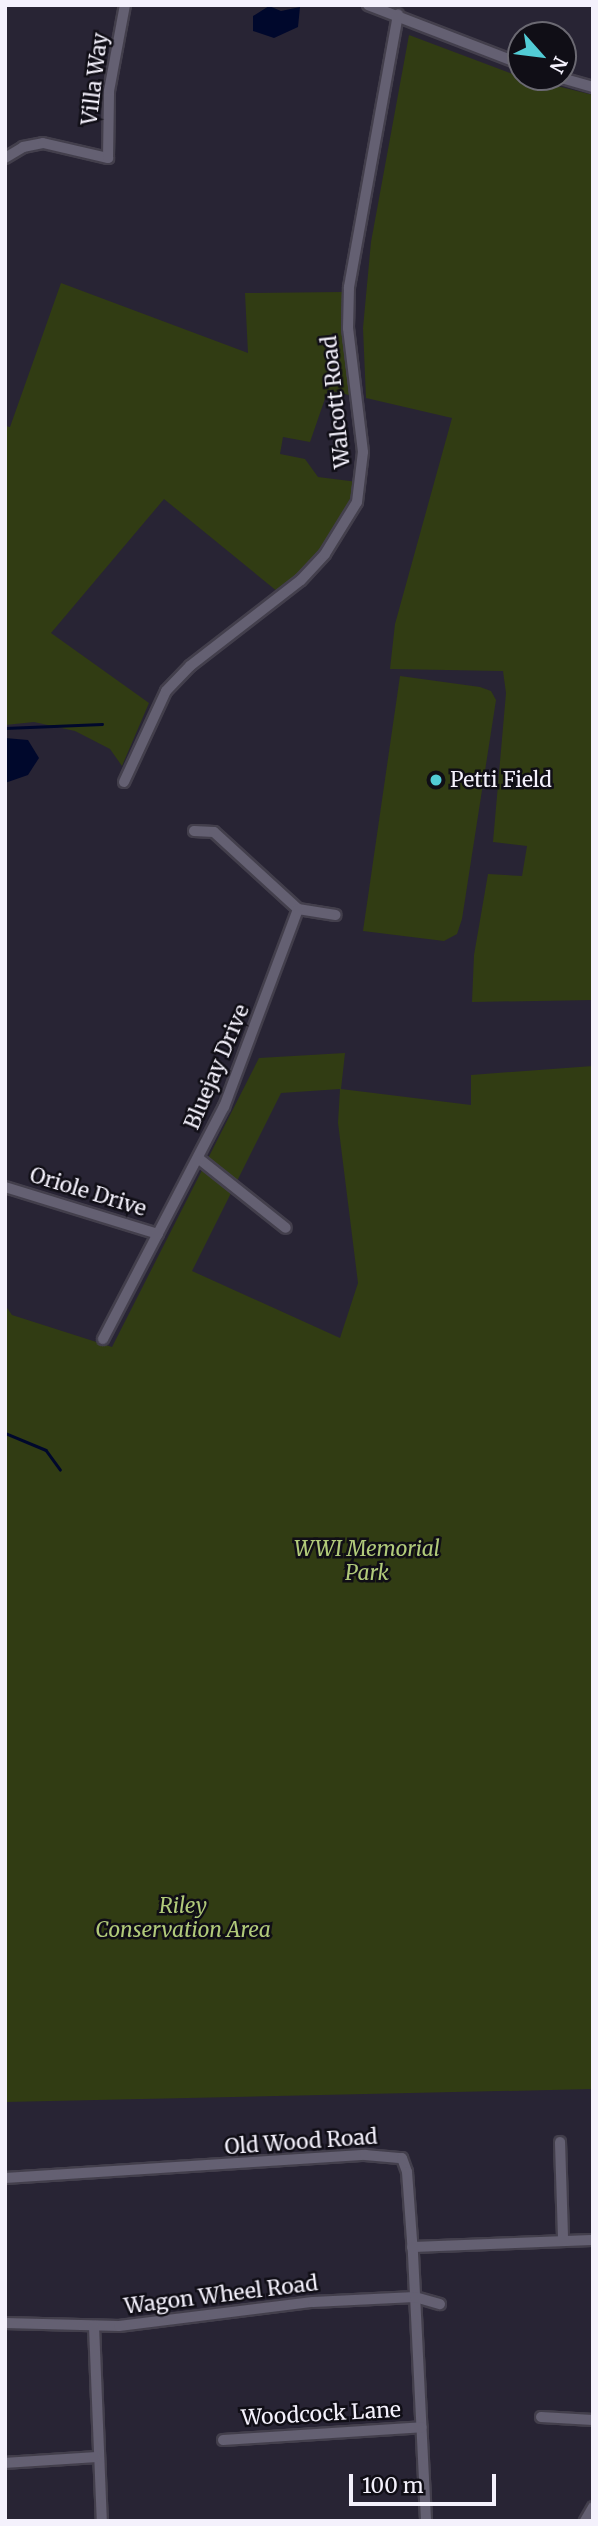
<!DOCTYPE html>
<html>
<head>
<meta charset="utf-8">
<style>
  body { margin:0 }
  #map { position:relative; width:598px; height:2526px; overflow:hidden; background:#282434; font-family:Merriweather,serif }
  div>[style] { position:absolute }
  .green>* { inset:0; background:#313c13 }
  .water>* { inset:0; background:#00082c }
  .stream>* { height:2.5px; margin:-1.25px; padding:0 1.25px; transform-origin:1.25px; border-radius:1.25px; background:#00082c }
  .roads { filter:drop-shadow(2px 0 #433f4c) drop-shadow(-2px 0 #433f4c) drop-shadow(0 2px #433f4c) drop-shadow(0 -2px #433f4c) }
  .minor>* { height:10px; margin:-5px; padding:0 5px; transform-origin:5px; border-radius:5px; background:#646072 }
  .dots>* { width:19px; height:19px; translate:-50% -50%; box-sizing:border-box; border:4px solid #100e16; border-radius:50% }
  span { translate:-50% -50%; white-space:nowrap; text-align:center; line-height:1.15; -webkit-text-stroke:5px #100e16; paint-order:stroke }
  .street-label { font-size:21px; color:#f4f1fc }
  .poi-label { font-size:21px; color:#f4f1fc }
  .left { translate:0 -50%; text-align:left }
  .park-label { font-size:21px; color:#b1ca7a; font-style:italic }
  .frame { position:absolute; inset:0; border:7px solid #f4f1fc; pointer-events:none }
  .north { position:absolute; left:507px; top:21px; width:70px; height:70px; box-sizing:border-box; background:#100e16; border:2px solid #6b6972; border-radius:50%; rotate:118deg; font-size:19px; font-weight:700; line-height:28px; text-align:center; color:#f4f1fc }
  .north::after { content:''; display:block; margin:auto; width:24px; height:32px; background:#52ccd5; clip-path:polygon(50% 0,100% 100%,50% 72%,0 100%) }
  .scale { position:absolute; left:349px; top:2474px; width:147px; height:32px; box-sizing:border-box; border:4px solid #f4f1fc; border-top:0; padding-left:9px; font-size:21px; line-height:24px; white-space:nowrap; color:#f4f1fc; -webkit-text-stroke:5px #100e16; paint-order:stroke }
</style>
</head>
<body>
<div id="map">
  <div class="green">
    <i style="clip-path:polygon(409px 35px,521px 77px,593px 95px,593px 1000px,472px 1002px,474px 955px,488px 874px,522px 876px,527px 846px,493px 842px,506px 693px,503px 671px,390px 669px,395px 624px,452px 418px,366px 398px,363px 328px,371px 242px)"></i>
    <i style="clip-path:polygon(61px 283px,248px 353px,245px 293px,342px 292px,353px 396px,328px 390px,310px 442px,283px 437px,280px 454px,305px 459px,318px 477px,358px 482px,339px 522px,306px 568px,278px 592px,164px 499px,51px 633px,149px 703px,122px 766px,110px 749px,75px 731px,34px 722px,5px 725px,5px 426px,10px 427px)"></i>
    <i style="clip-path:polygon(400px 676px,480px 687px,491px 691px,496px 700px,462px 919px,457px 934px,444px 941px,363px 931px)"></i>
    <i style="clip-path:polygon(evenodd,345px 1053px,341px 1089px,471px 1105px,471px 1075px,593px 1066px,593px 2089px,5px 2102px,5px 1305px,12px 1315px,112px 1347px,259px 1058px,345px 1053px,340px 1089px,338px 1123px,358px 1283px,340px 1338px,192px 1271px,281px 1093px,340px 1089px)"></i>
  </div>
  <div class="water">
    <i style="clip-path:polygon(269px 6px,281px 11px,300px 7px,298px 27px,274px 38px,253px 31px,253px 16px)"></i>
    <i style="clip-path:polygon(5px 738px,28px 740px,39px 758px,28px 775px,5px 783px)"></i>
  </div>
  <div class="stream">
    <i style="left:5px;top:728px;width:97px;rotate:-2.4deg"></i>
    <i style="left:5px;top:1433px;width:44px;rotate:22.5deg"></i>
    <i style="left:46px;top:1450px;width:24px;rotate:54deg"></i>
  </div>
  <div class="roads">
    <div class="minor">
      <i style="left:368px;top:5px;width:164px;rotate:21.1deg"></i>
      <i style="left:558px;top:77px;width:36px;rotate:16deg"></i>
      <i style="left:5px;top:158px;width:21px;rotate:-31deg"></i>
      <i style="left:23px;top:147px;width:20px;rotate:-11deg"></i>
      <i style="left:43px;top:143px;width:67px;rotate:13deg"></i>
      <i style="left:108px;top:158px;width:67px;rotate:-89.1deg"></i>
      <i style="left:109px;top:91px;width:87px;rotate:-79.5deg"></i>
      <i style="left:124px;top:782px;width:100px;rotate:-65.2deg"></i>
      <i style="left:166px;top:691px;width:35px;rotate:-46deg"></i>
      <i style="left:190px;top:666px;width:140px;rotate:-37.8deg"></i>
      <i style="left:301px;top:580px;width:35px;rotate:-47deg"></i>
      <i style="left:325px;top:554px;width:61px;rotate:-58.4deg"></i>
      <i style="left:357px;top:502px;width:50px;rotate:-83.2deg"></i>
      <i style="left:363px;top:452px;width:125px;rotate:-96.9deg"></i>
      <i style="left:348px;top:328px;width:41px;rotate:-88.6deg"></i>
      <i style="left:349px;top:287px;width:277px;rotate:-79.8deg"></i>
      <i style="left:194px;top:831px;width:20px;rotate:3deg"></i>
      <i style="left:214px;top:832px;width:114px;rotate:42.5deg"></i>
      <i style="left:298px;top:909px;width:38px;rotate:9deg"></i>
      <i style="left:198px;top:1158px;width:112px;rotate:38.5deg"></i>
      <i style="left:5px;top:1187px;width:160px;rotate:17.1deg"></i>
      <i style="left:103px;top:1339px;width:262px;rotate:-62.5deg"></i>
      <i style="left:224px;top:1107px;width:211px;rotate:-69.5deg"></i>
      <i style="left:560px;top:2142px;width:97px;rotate:88.2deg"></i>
      <i style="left:5px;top:2178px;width:361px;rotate:-3.7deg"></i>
      <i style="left:365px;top:2155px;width:37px;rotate:5deg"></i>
      <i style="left:402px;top:2158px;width:15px;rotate:70deg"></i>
      <i style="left:407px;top:2172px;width:82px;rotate:85.8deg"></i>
      <i style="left:413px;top:2254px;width:267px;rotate:87.2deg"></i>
      <i style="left:412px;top:2247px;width:181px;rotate:-2.2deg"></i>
      <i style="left:5px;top:2323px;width:114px;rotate:1.5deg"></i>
      <i style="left:119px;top:2326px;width:195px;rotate:-7.1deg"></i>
      <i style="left:313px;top:2302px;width:102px;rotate:-2.8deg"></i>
      <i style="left:415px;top:2297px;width:26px;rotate:16deg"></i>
      <i style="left:94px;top:2326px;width:195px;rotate:87.7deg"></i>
      <i style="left:541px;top:2417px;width:52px;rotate:3.3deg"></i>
      <i style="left:223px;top:2440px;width:199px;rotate:-3.7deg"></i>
      <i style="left:5px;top:2463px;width:91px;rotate:-3.8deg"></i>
      <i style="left:585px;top:2521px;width:16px;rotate:-60deg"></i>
    </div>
  </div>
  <div class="dots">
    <i style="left:436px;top:780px;background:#52ccd5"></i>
  </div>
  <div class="street-label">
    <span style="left:95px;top:79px;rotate:-83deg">Villa Way</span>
    <span style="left:336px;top:402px;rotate:-96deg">Walcott Road</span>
    <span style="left:217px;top:1067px;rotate:-67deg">Bluejay Drive</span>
    <span style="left:88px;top:1192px;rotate:17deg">Oriole Drive</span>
    <span style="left:301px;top:2142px;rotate:-4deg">Old Wood Road</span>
    <span style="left:221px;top:2295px;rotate:-7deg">Wagon Wheel Road</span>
    <span style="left:321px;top:2414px;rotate:-3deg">Woodcock Lane</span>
  </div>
  <div class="poi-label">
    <span class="left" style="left:450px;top:780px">Petti Field</span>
  </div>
  <div class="park-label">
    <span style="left:367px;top:1561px">WWI Memorial<br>Park</span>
    <span style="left:183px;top:1918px">Riley<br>Conservation Area</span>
  </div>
  <div class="frame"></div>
  <div class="north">N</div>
  <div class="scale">100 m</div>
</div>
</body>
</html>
